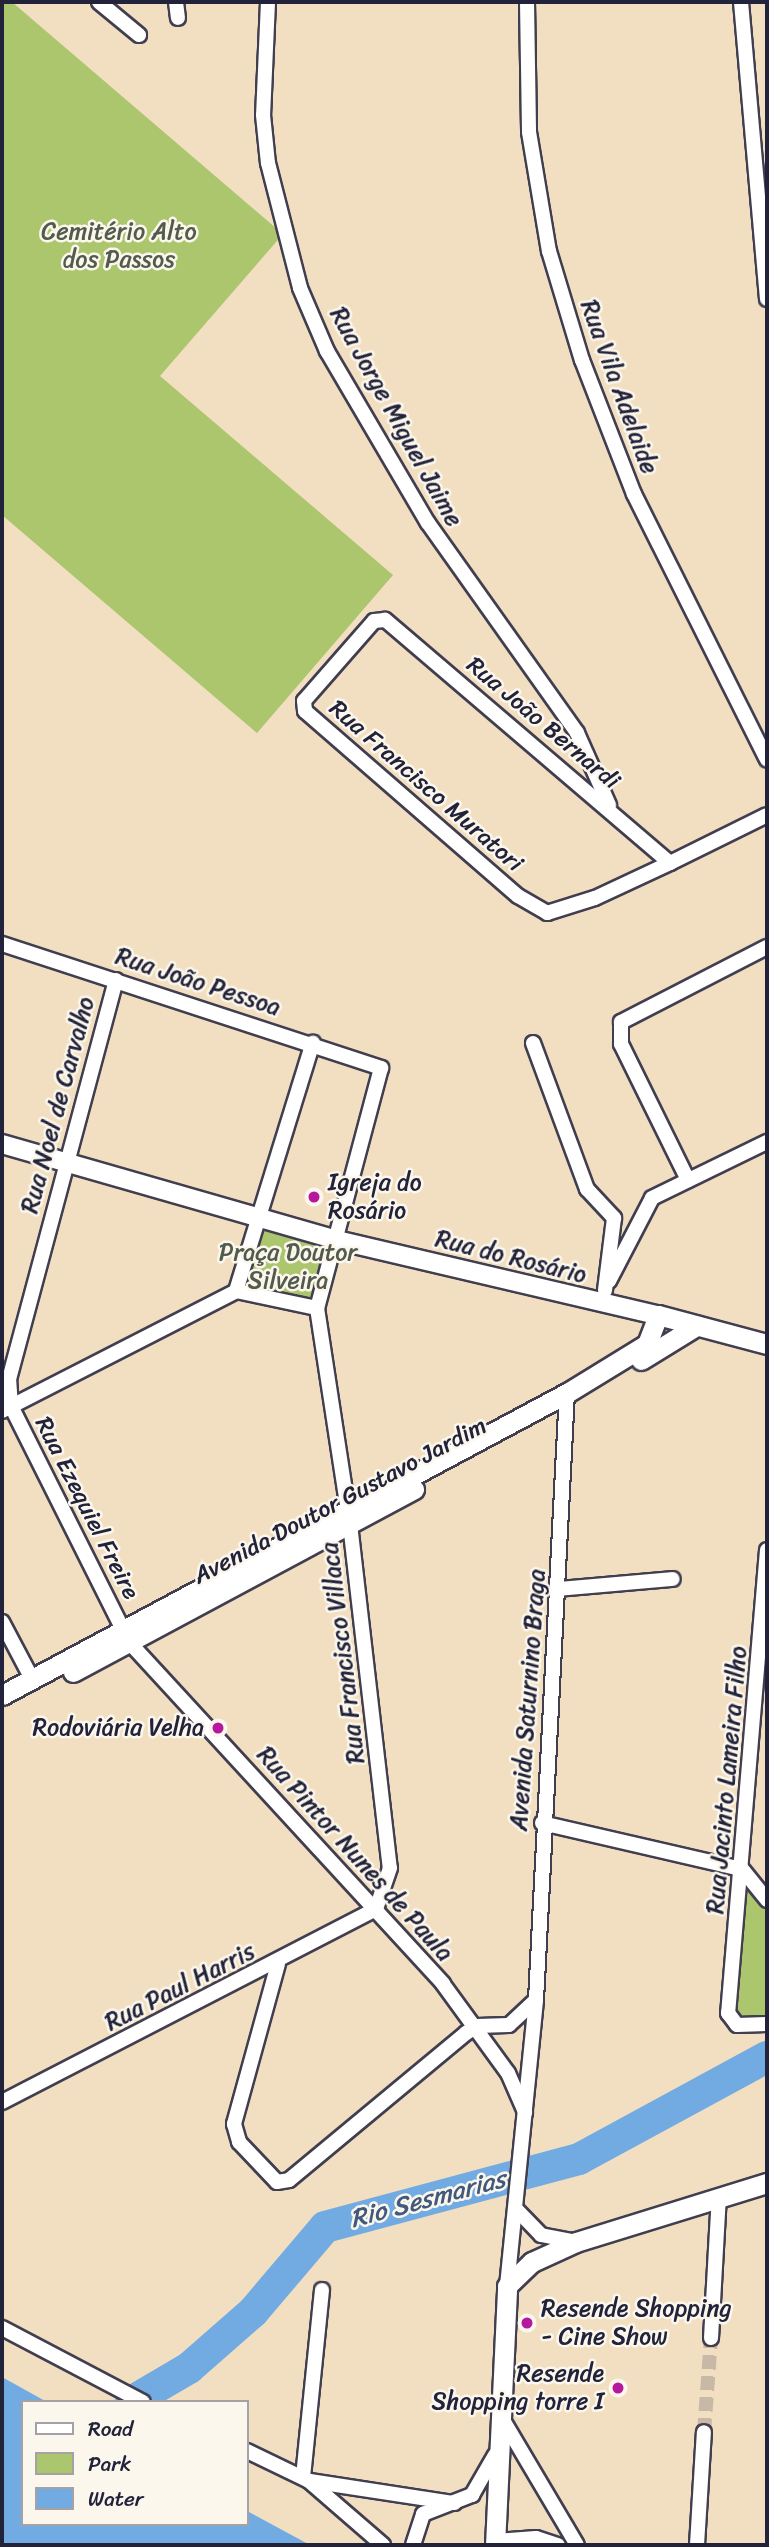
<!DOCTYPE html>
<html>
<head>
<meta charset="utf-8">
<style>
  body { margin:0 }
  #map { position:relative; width:769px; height:2547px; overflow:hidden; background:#f2dfc1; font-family:Sriracha,sans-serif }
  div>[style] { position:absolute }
  .green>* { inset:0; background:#abc66d }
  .water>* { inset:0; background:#72abe2 }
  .river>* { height:32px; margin:-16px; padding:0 16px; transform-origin:16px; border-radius:16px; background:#72abe2 }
  .minor-tunnel>* { height:14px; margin-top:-7px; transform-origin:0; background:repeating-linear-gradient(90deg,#c8b9a6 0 14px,transparent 0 21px) }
  .roads { filter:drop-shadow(2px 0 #413e4f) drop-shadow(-2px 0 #413e4f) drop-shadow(0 2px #413e4f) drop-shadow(0 -2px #413e4f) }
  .minor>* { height:14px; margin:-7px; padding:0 7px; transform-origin:7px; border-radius:7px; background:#fff }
  .tertiary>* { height:18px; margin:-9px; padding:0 9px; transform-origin:9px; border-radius:9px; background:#fff }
  .secondary>* { height:19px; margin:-9.5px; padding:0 9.5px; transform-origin:9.5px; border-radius:9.5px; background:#fff }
  .dots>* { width:19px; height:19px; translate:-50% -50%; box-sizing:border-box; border:4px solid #fbf7ec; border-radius:50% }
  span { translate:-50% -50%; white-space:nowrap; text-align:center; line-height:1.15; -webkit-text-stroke:5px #fbf7ec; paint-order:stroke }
  .park-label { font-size:24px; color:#525b4c }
  .street-label { font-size:24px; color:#22223b }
  .poi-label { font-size:24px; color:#22223b }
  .left { translate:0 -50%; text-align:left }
  .right { translate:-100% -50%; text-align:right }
  .water-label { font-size:26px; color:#42597e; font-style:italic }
  .frame { position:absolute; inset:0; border:4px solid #22223b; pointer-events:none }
  .legend { position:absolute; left:21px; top:2400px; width:228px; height:126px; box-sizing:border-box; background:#fbf7ec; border:2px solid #a4a2a5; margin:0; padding:9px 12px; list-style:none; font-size:21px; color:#22223b }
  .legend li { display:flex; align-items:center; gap:14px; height:35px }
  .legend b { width:35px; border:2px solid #a4a2a5 }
</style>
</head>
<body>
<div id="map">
  <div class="green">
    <i style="clip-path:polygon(2px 2px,12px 2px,283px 234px,160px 376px,393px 575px,257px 733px,2px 515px)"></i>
    <i style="clip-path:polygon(263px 1229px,330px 1243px,315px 1306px,244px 1290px)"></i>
    <i style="clip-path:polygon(748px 1886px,767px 1908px,767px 2022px,736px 2020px)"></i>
  </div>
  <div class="water">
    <i style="clip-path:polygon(2px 2377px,47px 2402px,23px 2402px,23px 2524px,247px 2524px,247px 2511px,310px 2545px,2px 2545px)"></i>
  </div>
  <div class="river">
    <i style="left:131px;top:2402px;width:67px;rotate:-30.4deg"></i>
    <i style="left:189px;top:2368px;width:85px;rotate:-41.2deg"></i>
    <i style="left:253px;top:2312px;width:111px;rotate:-49.7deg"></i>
    <i style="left:325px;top:2227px;width:263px;rotate:-15deg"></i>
    <i style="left:579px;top:2159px;width:214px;rotate:-28.5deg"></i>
  </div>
  <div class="minor-tunnel">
    <i style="left:704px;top:2432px;width:94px;rotate:-85.7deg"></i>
  </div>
  <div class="roads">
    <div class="minor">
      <i style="left:99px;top:2px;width:52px;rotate:39.5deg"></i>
      <i style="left:176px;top:2px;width:16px;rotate:83deg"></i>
      <i style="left:268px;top:2px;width:113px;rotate:92.5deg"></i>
      <i style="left:263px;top:115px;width:48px;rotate:84.1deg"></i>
      <i style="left:268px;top:163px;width:129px;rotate:75.6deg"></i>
      <i style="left:300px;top:288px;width:69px;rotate:66.8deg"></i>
      <i style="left:327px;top:351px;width:199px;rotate:59.6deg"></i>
      <i style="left:428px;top:523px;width:257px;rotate:54.6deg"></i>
      <i style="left:577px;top:733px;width:79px;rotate:66deg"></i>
      <i style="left:527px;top:2px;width:130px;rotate:89.1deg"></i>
      <i style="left:529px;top:132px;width:121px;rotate:80.5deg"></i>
      <i style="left:549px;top:251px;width:114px;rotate:73.2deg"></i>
      <i style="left:582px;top:360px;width:144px;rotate:68.8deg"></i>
      <i style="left:634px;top:494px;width:297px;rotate:63.4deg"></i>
      <i style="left:741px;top:2px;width:298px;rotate:85deg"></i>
      <i style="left:670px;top:863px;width:375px;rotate:-139.5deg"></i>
      <i style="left:385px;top:620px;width:11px;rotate:175deg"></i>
      <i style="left:374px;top:621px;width:106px;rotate:131.2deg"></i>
      <i style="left:304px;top:701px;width:10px;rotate:84deg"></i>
      <i style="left:305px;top:711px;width:282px;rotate:41deg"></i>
      <i style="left:518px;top:896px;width:34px;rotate:30deg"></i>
      <i style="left:547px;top:913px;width:50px;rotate:-17.4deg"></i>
      <i style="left:595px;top:898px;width:83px;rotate:-25deg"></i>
      <i style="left:670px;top:863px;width:108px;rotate:-26.3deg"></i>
      <i style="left:2px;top:944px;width:399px;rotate:18.1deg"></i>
      <i style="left:381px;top:1068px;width:248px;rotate:104.9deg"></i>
      <i style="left:317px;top:1308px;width:219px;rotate:81.3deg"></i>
      <i style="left:350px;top:1524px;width:346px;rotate:83.4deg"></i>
      <i style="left:390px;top:1868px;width:43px;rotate:108.9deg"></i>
      <i style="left:376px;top:1909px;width:421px;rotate:152.7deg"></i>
      <i style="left:116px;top:980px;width:412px;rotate:105deg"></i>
      <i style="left:9px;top:1378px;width:28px;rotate:86deg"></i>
      <i style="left:11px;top:1406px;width:264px;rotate:63.4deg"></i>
      <i style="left:129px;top:1642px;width:464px;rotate:47.4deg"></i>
      <i style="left:443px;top:1984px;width:110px;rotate:53.9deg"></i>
      <i style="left:508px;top:2073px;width:43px;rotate:66.4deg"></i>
      <i style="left:533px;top:1043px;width:156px;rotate:69.7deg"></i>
      <i style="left:587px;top:1189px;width:40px;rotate:47deg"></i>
      <i style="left:614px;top:1218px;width:73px;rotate:97.1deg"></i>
      <i style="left:688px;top:1180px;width:152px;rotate:-116.2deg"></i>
      <i style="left:621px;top:1044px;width:22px;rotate:-90deg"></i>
      <i style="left:621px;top:1022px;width:164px;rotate:-27.2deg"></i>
      <i style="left:609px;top:1281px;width:93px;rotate:-62.6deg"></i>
      <i style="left:652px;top:1198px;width:128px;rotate:-26deg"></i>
      <i style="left:236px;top:1291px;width:260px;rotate:-72.8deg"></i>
      <i style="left:2px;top:1411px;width:263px;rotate:-27.1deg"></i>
      <i style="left:236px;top:1291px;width:83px;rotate:11.9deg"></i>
      <i style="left:767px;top:1550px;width:465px;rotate:94.8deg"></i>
      <i style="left:728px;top:2013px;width:15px;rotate:53deg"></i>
      <i style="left:737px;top:2025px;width:30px;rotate:-2deg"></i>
      <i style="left:558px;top:1589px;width:115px;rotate:-5deg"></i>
      <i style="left:2px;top:1622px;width:64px;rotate:62.2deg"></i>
      <i style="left:542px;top:1823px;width:205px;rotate:13deg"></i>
      <i style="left:742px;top:1869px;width:40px;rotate:51deg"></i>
      <i style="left:278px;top:1964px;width:166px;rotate:105.4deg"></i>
      <i style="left:234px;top:2124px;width:19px;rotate:74deg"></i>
      <i style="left:239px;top:2142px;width:55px;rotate:46.5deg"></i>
      <i style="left:277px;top:2182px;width:12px;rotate:-9deg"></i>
      <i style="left:289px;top:2180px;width:230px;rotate:-39.7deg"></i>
      <i style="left:466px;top:2033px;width:13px;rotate:-32deg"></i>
      <i style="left:477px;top:2026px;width:32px;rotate:-2deg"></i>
      <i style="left:509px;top:2025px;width:35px;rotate:-43deg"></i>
      <i style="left:516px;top:2209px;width:36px;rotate:46deg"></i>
      <i style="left:541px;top:2235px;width:36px;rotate:11deg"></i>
      <i style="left:507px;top:2286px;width:287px;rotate:-84.2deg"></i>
      <i style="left:536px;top:2000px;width:608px;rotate:-87.08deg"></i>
      <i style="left:2px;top:2328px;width:159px;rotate:27.7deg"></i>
      <i style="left:711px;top:2338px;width:141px;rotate:-86.8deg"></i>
      <i style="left:503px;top:2420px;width:145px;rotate:59.4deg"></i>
      <i style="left:247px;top:2451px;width:69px;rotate:25.8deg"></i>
      <i style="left:309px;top:2481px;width:98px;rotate:40.9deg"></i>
      <i style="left:303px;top:2477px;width:188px;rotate:-84.2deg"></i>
      <i style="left:310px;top:2481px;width:146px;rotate:8.7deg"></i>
      <i style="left:496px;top:2541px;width:40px;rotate:-4.3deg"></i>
      <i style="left:536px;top:2538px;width:23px;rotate:18deg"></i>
      <i style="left:413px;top:2545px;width:33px;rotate:-72deg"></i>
      <i style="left:423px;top:2514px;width:53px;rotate:-21.2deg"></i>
      <i style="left:472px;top:2495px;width:46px;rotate:-60.1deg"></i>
      <i style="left:697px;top:2545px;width:113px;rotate:-86.5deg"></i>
    </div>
    <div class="tertiary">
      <i style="left:2px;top:1144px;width:348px;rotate:16deg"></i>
      <i style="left:337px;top:1240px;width:330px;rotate:13.2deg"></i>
    </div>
    <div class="secondary">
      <i style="left:641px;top:1360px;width:65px;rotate:-31.7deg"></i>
      <i style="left:73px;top:1672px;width:387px;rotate:-28.2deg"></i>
      <i style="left:2px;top:1695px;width:641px;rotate:-28.13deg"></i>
      <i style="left:567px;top:1393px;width:94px;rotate:-31.5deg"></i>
      <i style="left:647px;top:1344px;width:31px;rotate:-69deg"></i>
      <i style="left:658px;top:1315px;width:113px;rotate:14.9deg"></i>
      <i style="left:495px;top:2545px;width:259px;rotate:-87.3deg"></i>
      <i style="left:507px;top:2286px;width:35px;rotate:-44deg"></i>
      <i style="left:532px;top:2262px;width:48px;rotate:-24.4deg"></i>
      <i style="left:576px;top:2242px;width:200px;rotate:-17.2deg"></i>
    </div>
  </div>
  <div class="dots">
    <i style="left:314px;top:1197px;background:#b5179e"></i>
    <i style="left:218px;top:1728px;background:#b5179e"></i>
    <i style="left:527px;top:2323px;background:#b5179e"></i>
    <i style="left:618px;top:2388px;background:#b5179e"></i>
  </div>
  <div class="park-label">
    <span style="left:119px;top:246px">Cemitério Alto<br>dos Passos</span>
    <span style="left:288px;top:1267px">Praça Doutor<br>Silveira</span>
  </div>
  <div class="street-label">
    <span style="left:619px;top:387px;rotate:70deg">Rua Vila Adelaide</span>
    <span style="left:396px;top:417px;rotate:61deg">Rua Jorge Miguel Jaime</span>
    <span style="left:543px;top:723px;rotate:40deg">Rua João Bernardi</span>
    <span style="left:426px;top:786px;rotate:41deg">Rua Francisco Muratori</span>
    <span style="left:198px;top:982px;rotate:18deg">Rua João Pessoa</span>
    <span style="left:58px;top:1105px;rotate:-75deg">Rua Noel de Carvalho</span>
    <span style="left:511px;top:1257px;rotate:14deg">Rua do Rosário</span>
    <span style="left:340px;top:1501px;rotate:-28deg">Avenida Doutor Gustavo Jardim</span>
    <span style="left:87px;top:1508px;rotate:63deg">Rua Ezequiel Freire</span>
    <span style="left:343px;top:1653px;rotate:-97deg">Rua Francisco Villaca</span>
    <span style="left:528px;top:1700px;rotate:-86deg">Avenida Saturnino Braga</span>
    <span style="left:727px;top:1780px;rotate:-85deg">Rua Jacinto Lameira Filho</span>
    <span style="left:355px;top:1854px;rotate:48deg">Rua Pintor Nunes de Paula</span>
    <span style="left:180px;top:1987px;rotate:-27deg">Rua Paul Harris</span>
  </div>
  <div class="poi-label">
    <span class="left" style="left:328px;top:1197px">Igreja do<br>Rosário</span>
    <span class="right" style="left:204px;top:1728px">Rodoviária Velha</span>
    <span class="left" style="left:541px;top:2323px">Resende Shopping<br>- Cine Show</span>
    <span class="right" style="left:604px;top:2388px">Resende<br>Shopping torre I</span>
  </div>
  <div class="water-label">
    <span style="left:428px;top:2199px;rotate:-15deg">Rio Sesmarias</span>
  </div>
  <div class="frame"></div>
  <ul class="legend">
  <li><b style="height:9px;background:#fff"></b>Road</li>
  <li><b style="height:19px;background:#abc66d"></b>Park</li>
  <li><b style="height:19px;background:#72abe2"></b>Water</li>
  </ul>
</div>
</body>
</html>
